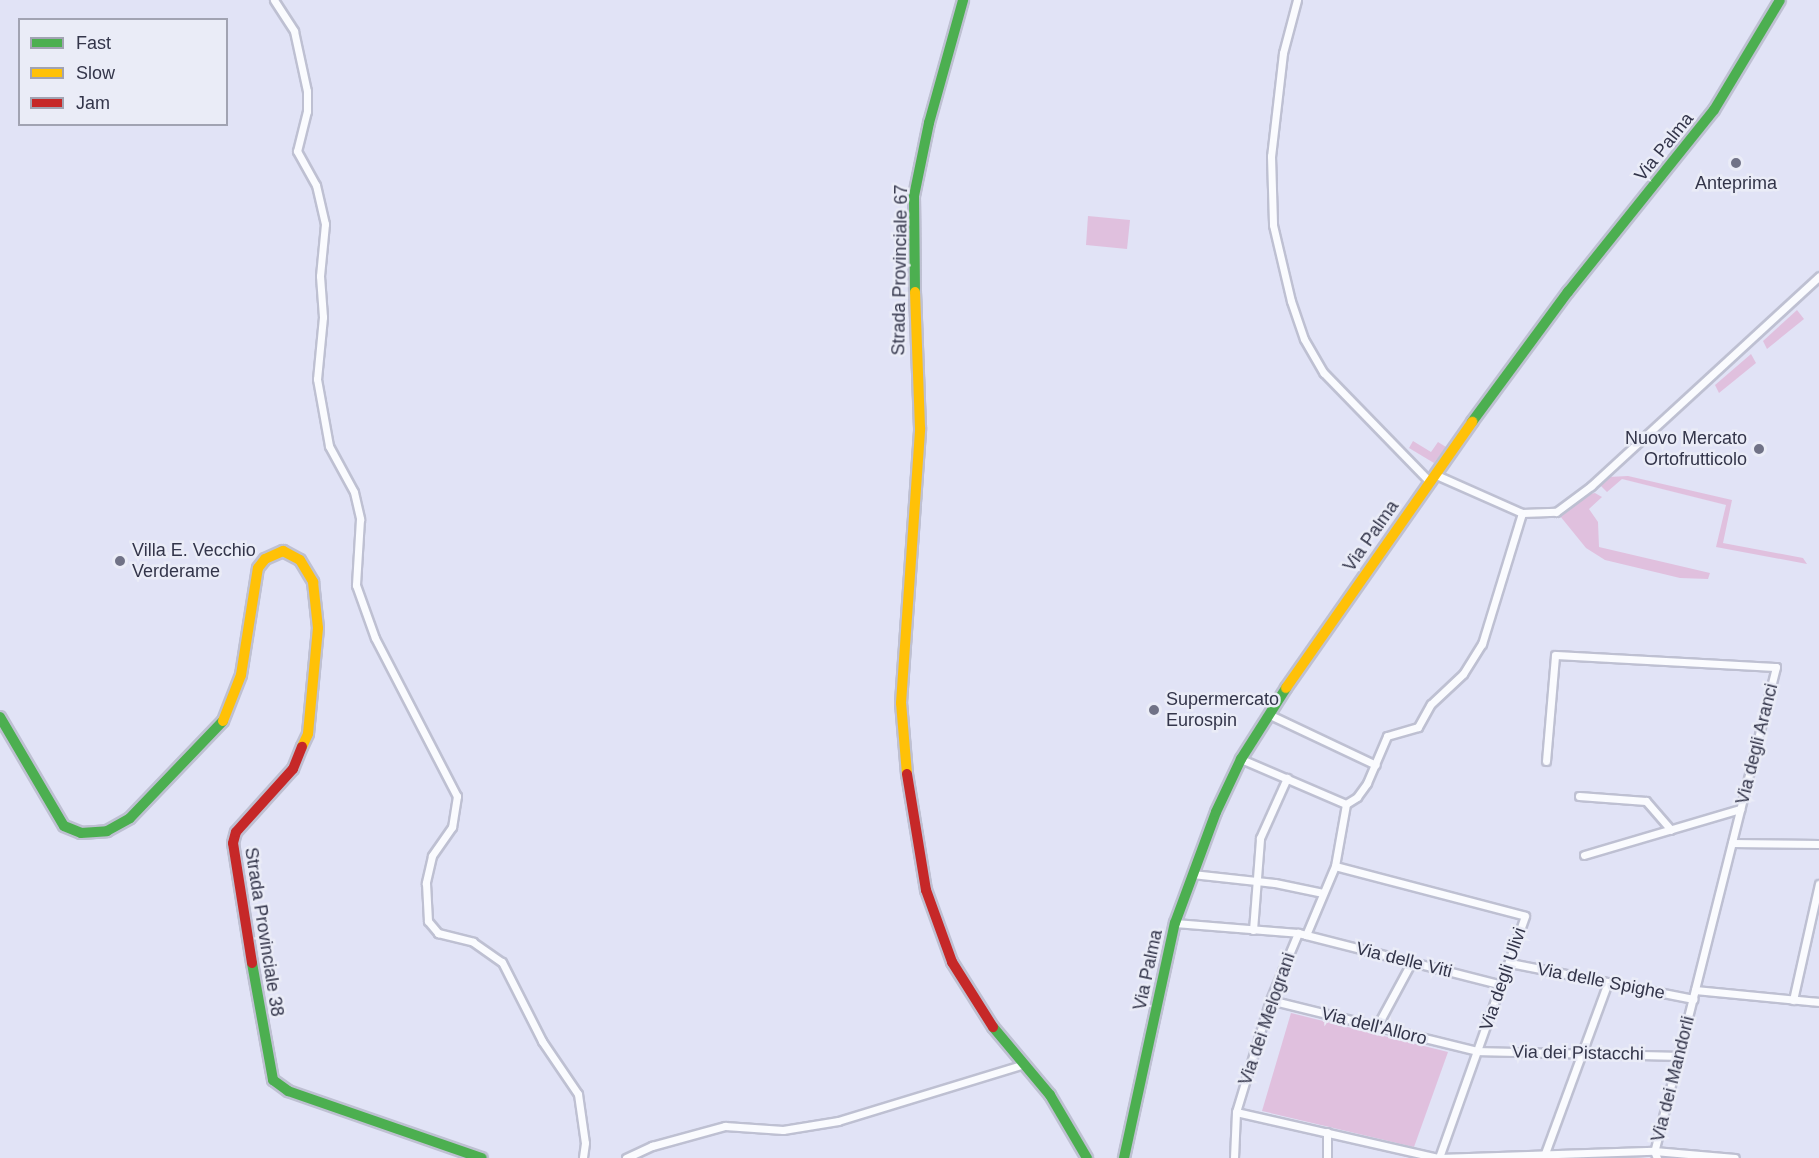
<!DOCTYPE html>
<html>
<head>
<meta charset="utf-8">
<style>
  body { margin:0 }
  #map { position:relative; width:1819px; height:1158px; overflow:hidden; background:#e1e3f6; font-family:Helvetica,sans-serif }
  div>[style] { position:absolute }
  .green>* { inset:0; background:#e0c0de }
  .roads { filter:drop-shadow(2px 0 #bec0d2) drop-shadow(-2px 0 #bec0d2) drop-shadow(0 2px #bec0d2) drop-shadow(0 -2px #bec0d2) }
  .street>* { height:7px; margin:-3.5px; padding:0 3.5px; transform-origin:3.5px; border-radius:3.5px; background:#fafbfe }
  .fast>* { height:10px; margin:-5px; padding:0 5px; transform-origin:5px; border-radius:5px; background:#4caf50 }
  .slow>* { height:10px; margin:-5px; padding:0 5px; transform-origin:5px; border-radius:5px; background:#ffc107 }
  .jam>* { height:10px; margin:-5px; padding:0 5px; transform-origin:5px; border-radius:5px; background:#c62828 }
  .dots>* { width:16px; height:16px; translate:-50% -50%; box-sizing:border-box; border:3px solid #eaecf7; border-radius:50% }
  span { translate:-50% -50%; white-space:nowrap; text-align:center; line-height:1.15; -webkit-text-stroke:5px #eaecf7; paint-order:stroke }
  .street-label { font-size:18px; color:#33354a }
  .poi-label { font-size:18px; color:#33354a }
  .right { translate:-100% -50%; text-align:right }
  .left { translate:0 -50%; text-align:left }
  .legend { position:absolute; left:18px; top:18px; width:210px; height:108px; box-sizing:border-box; background:#eaecf7; border:2px solid #a1a3b2; margin:0; padding:8px 10px; list-style:none; font-size:18px; color:#33354a }
  .legend li { display:flex; align-items:center; gap:12px; height:30px }
  .legend b { width:30px; border:2px solid #a1a3b2 }
</style>
</head>
<body>
<div id="map">
  <div class="green">
    <i style="clip-path:polygon(1088px 216px,1130px 220px,1127px 249px,1086px 245px)"></i>
    <i style="clip-path:polygon(1797px 310px,1804px 319px,1767px 349px,1763px 341px)"></i>
    <i style="clip-path:polygon(1751px 354px,1756px 363px,1719px 393px,1715px 385px)"></i>
    <i style="clip-path:polygon(1413px 441px,1431px 452px,1438px 442px,1446px 447px,1434px 463px,1409px 448px)"></i>
    <i style="clip-path:polygon(1628px 476px,1732px 500px,1723px 543px,1803px 558px,1807px 564px,1716px 547px,1726px 505px,1622px 479px,1607px 492px,1600px 485px,1608px 477px)"></i>
    <i style="clip-path:polygon(1595px 493px,1602px 497px,1589px 509px,1598px 522px,1599px 547px,1710px 573px,1708px 579px,1680px 578px,1605px 560px,1586px 548px,1560px 516px,1589px 494px)"></i>
    <i style="clip-path:polygon(1291px 1013px,1448px 1052px,1414px 1147px,1262px 1111px)"></i>
  </div>
  <div class="roads">
    <div class="street">
      <i style="left:274px;top:0;width:37px;rotate:57deg"></i>
      <i style="left:294px;top:31px;width:61px;rotate:77.8deg"></i>
      <i style="left:307px;top:91px;width:20px;rotate:90deg"></i>
      <i style="left:307px;top:111px;width:41px;rotate:104deg"></i>
      <i style="left:297px;top:151px;width:39px;rotate:61deg"></i>
      <i style="left:316px;top:185px;width:40px;rotate:77deg"></i>
      <i style="left:325px;top:224px;width:52px;rotate:95.5deg"></i>
      <i style="left:320px;top:276px;width:41px;rotate:85.8deg"></i>
      <i style="left:323px;top:317px;width:62px;rotate:95.5deg"></i>
      <i style="left:317px;top:379px;width:68px;rotate:79.8deg"></i>
      <i style="left:329px;top:446px;width:52px;rotate:61.5deg"></i>
      <i style="left:354px;top:492px;width:28px;rotate:77deg"></i>
      <i style="left:360px;top:519px;width:66px;rotate:93.5deg"></i>
      <i style="left:356px;top:585px;width:56px;rotate:70.3deg"></i>
      <i style="left:375px;top:638px;width:178px;rotate:62.6deg"></i>
      <i style="left:457px;top:796px;width:31px;rotate:99deg"></i>
      <i style="left:452px;top:827px;width:35px;rotate:125deg"></i>
      <i style="left:432px;top:856px;width:28px;rotate:103deg"></i>
      <i style="left:426px;top:883px;width:38px;rotate:87deg"></i>
      <i style="left:428px;top:921px;width:16px;rotate:50deg"></i>
      <i style="left:438px;top:933px;width:36px;rotate:14deg"></i>
      <i style="left:473px;top:942px;width:35px;rotate:35deg"></i>
      <i style="left:502px;top:962px;width:89px;rotate:63.1deg"></i>
      <i style="left:542px;top:1041px;width:64px;rotate:55.8deg"></i>
      <i style="left:578px;top:1094px;width:49px;rotate:81.9deg"></i>
      <i style="left:585px;top:1143px;width:15px;rotate:98deg"></i>
      <i style="left:1297px;top:0;width:55px;rotate:104.8deg"></i>
      <i style="left:1283px;top:53px;width:104px;rotate:96.6deg"></i>
      <i style="left:1271px;top:156px;width:69px;rotate:88.3deg"></i>
      <i style="left:1273px;top:225px;width:78px;rotate:76.7deg"></i>
      <i style="left:1291px;top:301px;width:40px;rotate:71.1deg"></i>
      <i style="left:1304px;top:339px;width:39px;rotate:60deg"></i>
      <i style="left:1324px;top:373px;width:151px;rotate:45.8deg"></i>
      <i style="left:1434px;top:474px;width:96px;rotate:23.9deg"></i>
      <i style="left:1522px;top:513px;width:34px;rotate:-2deg"></i>
      <i style="left:1556px;top:512px;width:44px;rotate:-36.6deg"></i>
      <i style="left:1591px;top:486px;width:310px;rotate:-42.6deg"></i>
      <i style="left:1268px;top:714px;width:119px;rotate:25.3deg"></i>
      <i style="left:1241px;top:759px;width:114px;rotate:23.2deg"></i>
      <i style="left:1546px;top:761px;width:106px;rotate:-85.1deg"></i>
      <i style="left:1555px;top:655px;width:221px;rotate:3.1deg"></i>
      <i style="left:1776px;top:667px;width:499px;rotate:104.1deg"></i>
      <i style="left:1654px;top:1151px;width:8px;rotate:67deg"></i>
      <i style="left:1579px;top:796px;width:67px;rotate:4.3deg"></i>
      <i style="left:1646px;top:801px;width:38px;rotate:49deg"></i>
      <i style="left:1346px;top:804px;width:13px;rotate:-32deg"></i>
      <i style="left:1357px;top:797px;width:17px;rotate:-54deg"></i>
      <i style="left:1367px;top:783px;width:51px;rotate:-66.9deg"></i>
      <i style="left:1387px;top:736px;width:32px;rotate:-16deg"></i>
      <i style="left:1418px;top:727px;width:26px;rotate:-61deg"></i>
      <i style="left:1431px;top:704px;width:44px;rotate:-43.2deg"></i>
      <i style="left:1463px;top:674px;width:36px;rotate:-58deg"></i>
      <i style="left:1482px;top:644px;width:137px;rotate:-73deg"></i>
      <i style="left:1732px;top:843px;width:87px;rotate:0.7deg"></i>
      <i style="left:1584px;top:855px;width:163px;rotate:-16.4deg"></i>
      <i style="left:1335px;top:866px;width:196px;rotate:14.7deg"></i>
      <i style="left:1525px;top:916px;width:257px;rotate:109.6deg"></i>
      <i style="left:1192px;top:874px;width:83px;rotate:6.2deg"></i>
      <i style="left:1275px;top:883px;width:49px;rotate:11.8deg"></i>
      <i style="left:1175px;top:923px;width:123px;rotate:4.6deg"></i>
      <i style="left:1253px;top:930px;width:92px;rotate:-85.6deg"></i>
      <i style="left:1260px;top:838px;width:66px;rotate:-65.8deg"></i>
      <i style="left:1306px;top:935px;width:202px;rotate:14.3deg"></i>
      <i style="left:1510px;top:963px;width:187px;rotate:11.1deg"></i>
      <i style="left:1695px;top:990px;width:125px;rotate:5.5deg"></i>
      <i style="left:1270px;top:1000px;width:214px;rotate:13.8deg"></i>
      <i style="left:1478px;top:1051px;width:200px;rotate:1.4deg"></i>
      <i style="left:1793px;top:1000px;width:119px;rotate:-77.4deg"></i>
      <i style="left:1377px;top:1026px;width:72px;rotate:-61.6deg"></i>
      <i style="left:1236px;top:1112px;width:208px;rotate:12.8deg"></i>
      <i style="left:1439px;top:1158px;width:215px;rotate:-1.9deg"></i>
      <i style="left:1654px;top:1151px;width:81px;rotate:4.9deg"></i>
      <i style="left:1544px;top:1156px;width:185px;rotate:-69.8deg"></i>
      <i style="left:626px;top:1158px;width:29px;rotate:-25deg"></i>
      <i style="left:652px;top:1146px;width:76px;rotate:-15.3deg"></i>
      <i style="left:725px;top:1126px;width:58px;rotate:3.9deg"></i>
      <i style="left:783px;top:1130px;width:56px;rotate:-9.3deg"></i>
      <i style="left:838px;top:1121px;width:195px;rotate:-17deg"></i>
      <i style="left:1234px;top:1158px;width:46px;rotate:-87.5deg"></i>
      <i style="left:1236px;top:1112px;width:117px;rotate:-73.1deg"></i>
      <i style="left:1270px;top:1000px;width:73px;rotate:-67.3deg"></i>
      <i style="left:1298px;top:933px;width:8px;rotate:14deg"></i>
      <i style="left:1306px;top:935px;width:75px;rotate:-67.2deg"></i>
      <i style="left:1335px;top:866px;width:63px;rotate:-79.9deg"></i>
      <i style="left:1327px;top:1158px;width:26px;rotate:-90deg"></i>
    </div>
    <div class="fast">
      <i style="left:915px;top:292px;width:96px;rotate:-90.6deg"></i>
      <i style="left:914px;top:196px;width:75px;rotate:-78.4deg"></i>
      <i style="left:929px;top:123px;width:128px;rotate:-74.5deg"></i>
      <i style="left:1472px;top:422px;width:162px;rotate:-53.6deg"></i>
      <i style="left:1568px;top:292px;width:233px;rotate:-51.3deg"></i>
      <i style="left:1714px;top:110px;width:128px;rotate:-59deg"></i>
      <i style="left:0;top:717px;width:126px;rotate:59.6deg"></i>
      <i style="left:64px;top:826px;width:18px;rotate:22deg"></i>
      <i style="left:81px;top:833px;width:26px;rotate:-4deg"></i>
      <i style="left:107px;top:831px;width:26px;rotate:-29deg"></i>
      <i style="left:130px;top:818px;width:134px;rotate:-46.2deg"></i>
      <i style="left:252px;top:963px;width:119px;rotate:79.8deg"></i>
      <i style="left:273px;top:1080px;width:19px;rotate:36deg"></i>
      <i style="left:288px;top:1091px;width:205px;rotate:19.1deg"></i>
      <i style="left:993px;top:1027px;width:89px;rotate:50deg"></i>
      <i style="left:1050px;top:1095px;width:73px;rotate:59.6deg"></i>
      <i style="left:1124px;top:1158px;width:240px;rotate:-77.8deg"></i>
      <i style="left:1175px;top:923px;width:118px;rotate:-69.7deg"></i>
      <i style="left:1216px;top:812px;width:59px;rotate:-64.7deg"></i>
      <i style="left:1241px;top:759px;width:84px;rotate:-57.6deg"></i>
    </div>
    <div class="slow">
      <i style="left:1286px;top:688px;width:325px;rotate:-55deg"></i>
      <i style="left:223px;top:721px;width:49px;rotate:-68.6deg"></i>
      <i style="left:241px;top:675px;width:108px;rotate:-81deg"></i>
      <i style="left:258px;top:568px;width:11px;rotate:-52deg"></i>
      <i style="left:265px;top:559px;width:20px;rotate:-24deg"></i>
      <i style="left:283px;top:551px;width:19px;rotate:28deg"></i>
      <i style="left:300px;top:560px;width:26px;rotate:59deg"></i>
      <i style="left:313px;top:582px;width:46px;rotate:83.8deg"></i>
      <i style="left:318px;top:628px;width:106px;rotate:95.4deg"></i>
      <i style="left:308px;top:734px;width:14px;rotate:115deg"></i>
      <i style="left:907px;top:774px;width:71px;rotate:-94.8deg"></i>
      <i style="left:901px;top:703px;width:276px;rotate:-86deg"></i>
      <i style="left:920px;top:428px;width:136px;rotate:-92.1deg"></i>
    </div>
    <div class="jam">
      <i style="left:907px;top:774px;width:118px;rotate:80.7deg"></i>
      <i style="left:926px;top:890px;width:77px;rotate:70.1deg"></i>
      <i style="left:952px;top:962px;width:77px;rotate:57.8deg"></i>
      <i style="left:252px;top:963px;width:121px;rotate:-99deg"></i>
      <i style="left:233px;top:843px;width:11px;rotate:-75deg"></i>
      <i style="left:236px;top:832px;width:85px;rotate:-47.9deg"></i>
      <i style="left:293px;top:769px;width:24px;rotate:-68deg"></i>
    </div>
  </div>
  <div class="dots">
    <i style="left:1736px;top:163px;background:#707286"></i>
    <i style="left:1759px;top:449px;background:#707286"></i>
    <i style="left:120px;top:561px;background:#707286"></i>
    <i style="left:1154px;top:710px;background:#707286"></i>
  </div>
  <div class="street-label">
    <span style="left:1664px;top:147px;rotate:-51deg">Via Palma</span>
    <span style="left:900px;top:270px;rotate:-89deg">Strada Provinciale 67</span>
    <span style="left:1371px;top:536px;rotate:-55deg">Via Palma</span>
    <span style="left:1757px;top:744px;rotate:-76deg">Via degli Aranci</span>
    <span style="left:264px;top:932px;rotate:81deg">Strada Provinciale 38</span>
    <span style="left:1404px;top:960px;rotate:14deg">Via delle Viti</span>
    <span style="left:1148px;top:970px;rotate:-78deg">Via Palma</span>
    <span style="left:1503px;top:979px;rotate:-71deg">Via degli Ulivi</span>
    <span style="left:1601px;top:981px;rotate:11deg">Via delle Spighe</span>
    <span style="left:1267px;top:1019px;rotate:-71deg">Via dei Melograni</span>
    <span style="left:1374px;top:1026px;rotate:14deg">Via dell'Alloro</span>
    <span style="left:1578px;top:1053px;rotate:1deg">Via dei Pistacchi</span>
    <span style="left:1673px;top:1079px;rotate:-76deg">Via dei Mandorli</span>
  </div>
  <div class="poi-label">
    <span style="left:1736px;top:183px">Anteprima</span>
    <span class="right" style="left:1747px;top:449px">Nuovo Mercato<br>Ortofrutticolo</span>
    <span class="left" style="left:132px;top:561px">Villa E. Vecchio<br>Verderame</span>
    <span class="left" style="left:1166px;top:710px">Supermercato<br>Eurospin</span>
  </div>
  <ul class="legend">
  <li><b style="height:8px;background:#4caf50"></b>Fast</li>
  <li><b style="height:8px;background:#ffc107"></b>Slow</li>
  <li><b style="height:8px;background:#c62828"></b>Jam</li>
  </ul>
</div>
</body>
</html>
